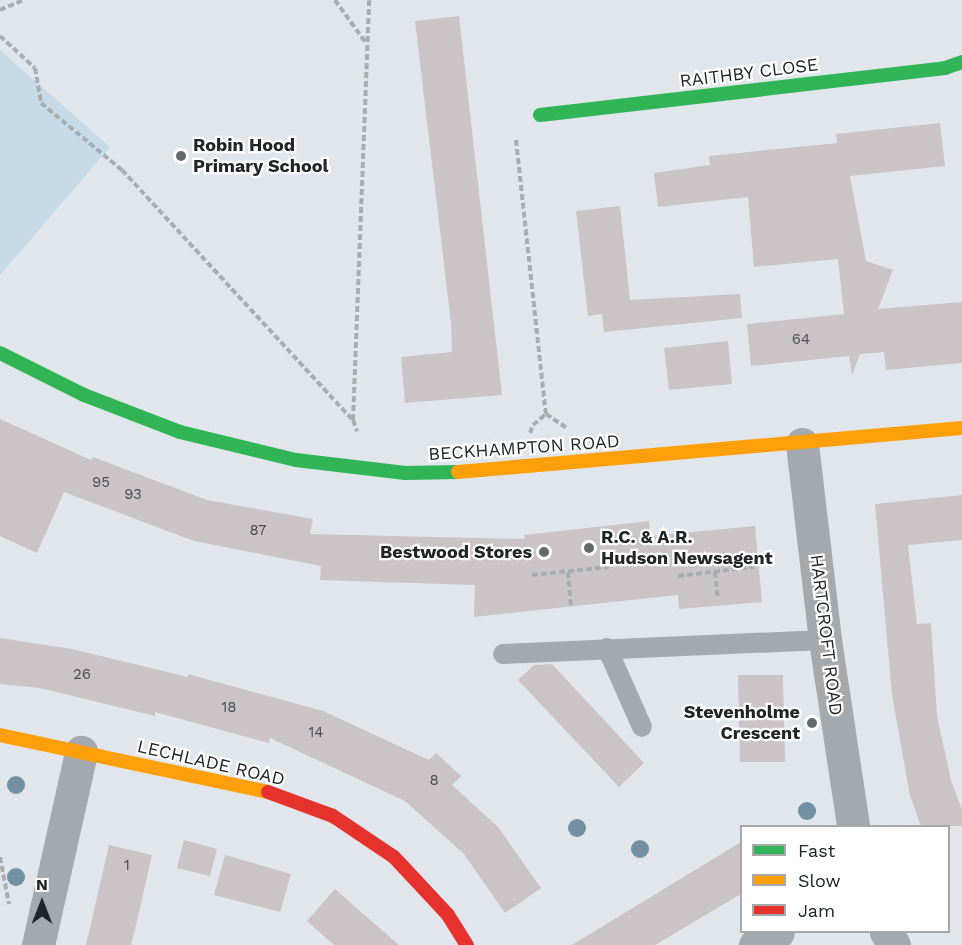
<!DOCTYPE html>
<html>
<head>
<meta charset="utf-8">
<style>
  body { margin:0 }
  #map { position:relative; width:962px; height:945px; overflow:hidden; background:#e0e6eb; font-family:"Work Sans",sans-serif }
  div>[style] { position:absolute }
  .green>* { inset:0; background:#c7dae8 }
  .building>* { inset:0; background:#cac4c7 }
  .path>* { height:4px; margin-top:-2px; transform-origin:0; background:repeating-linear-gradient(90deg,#a8adb0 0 6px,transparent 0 9px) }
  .lane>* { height:20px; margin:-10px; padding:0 10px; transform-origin:10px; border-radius:10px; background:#a3a9ad }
  .street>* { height:33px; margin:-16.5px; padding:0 16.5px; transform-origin:16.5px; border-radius:16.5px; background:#a3a9ad }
  .fast>* { height:14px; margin:-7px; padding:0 7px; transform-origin:7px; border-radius:7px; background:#30b455 }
  .slow>* { height:14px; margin:-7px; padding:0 7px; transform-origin:7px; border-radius:7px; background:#ff9f0a }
  .jam>* { height:14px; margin:-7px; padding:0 7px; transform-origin:7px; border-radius:7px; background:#e5322d }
  .trees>* { width:18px; height:18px; margin:-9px; border-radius:50%; background:#7190a1 }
  .dots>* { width:16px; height:16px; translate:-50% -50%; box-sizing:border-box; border:3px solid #fff; border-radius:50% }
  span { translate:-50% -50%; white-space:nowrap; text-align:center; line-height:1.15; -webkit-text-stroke:4.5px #fff; paint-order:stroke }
  .number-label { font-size:15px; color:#4b4d50 }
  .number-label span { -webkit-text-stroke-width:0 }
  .street-label { font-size:18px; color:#212528 }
  .poi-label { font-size:18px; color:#212528; font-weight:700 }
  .left { translate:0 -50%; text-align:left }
  .right { translate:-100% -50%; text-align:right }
  .legend { position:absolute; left:740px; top:825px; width:210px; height:108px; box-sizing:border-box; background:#fff; border:2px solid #a6a8a9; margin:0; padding:8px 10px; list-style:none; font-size:18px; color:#212528 }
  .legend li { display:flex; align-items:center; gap:12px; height:30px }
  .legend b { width:30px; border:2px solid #a6a8a9 }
  .north { position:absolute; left:12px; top:873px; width:60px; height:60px; -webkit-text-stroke:4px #fff; paint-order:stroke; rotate:0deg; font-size:16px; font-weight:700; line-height:24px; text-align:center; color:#212528 }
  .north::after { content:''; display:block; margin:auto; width:21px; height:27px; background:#212528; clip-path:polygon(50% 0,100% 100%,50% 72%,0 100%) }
</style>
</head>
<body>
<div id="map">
  <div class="green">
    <i style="clip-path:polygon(0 50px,110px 147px,0 275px)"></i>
  </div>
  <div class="building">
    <i style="clip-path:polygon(459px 16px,502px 395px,405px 403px,401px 357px,452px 352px,451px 323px,415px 21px)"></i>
    <i style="clip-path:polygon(940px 123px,945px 166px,850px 176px,866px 261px,893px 270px,878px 309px,962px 302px,962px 363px,886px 370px,884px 352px,860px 354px,852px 375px,849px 356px,751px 366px,747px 324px,844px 314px,838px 259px,754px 267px,748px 197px,658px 207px,654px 173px,710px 165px,709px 156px,837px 143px,836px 134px)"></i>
    <i style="clip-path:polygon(620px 206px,630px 300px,740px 294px,742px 318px,604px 332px,602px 314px,588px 316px,576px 211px)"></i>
    <i style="clip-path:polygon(728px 341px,732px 384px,669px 390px,664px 348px)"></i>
    <i style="clip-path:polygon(0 419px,91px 460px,93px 457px,207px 500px,313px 519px,310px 534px,525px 539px,524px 535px,649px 521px,650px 536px,755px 526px,762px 602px,679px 609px,678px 595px,474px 617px,475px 585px,320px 580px,321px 566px,194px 541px,64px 492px,37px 553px,0 536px)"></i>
    <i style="clip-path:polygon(962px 495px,962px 540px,908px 545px,917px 624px,931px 623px,937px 716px,951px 780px,962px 810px,962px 826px,921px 826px,910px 796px,892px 695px,875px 504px)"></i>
    <i style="clip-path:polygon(0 638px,72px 649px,188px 677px,188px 674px,323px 711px,429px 760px,436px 753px,461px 776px,452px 785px,498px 827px,541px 888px,505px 913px,464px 854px,405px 801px,270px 738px,269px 743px,155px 712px,155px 716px,40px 688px,0 684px)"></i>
    <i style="clip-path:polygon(552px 664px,644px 763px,619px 787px,518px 680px,534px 665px)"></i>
    <i style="clip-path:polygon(738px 675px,783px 675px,785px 762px,740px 762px)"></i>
    <i style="clip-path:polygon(184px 840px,217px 849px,210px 876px,177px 868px)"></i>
    <i style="clip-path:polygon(741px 842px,741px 894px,655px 945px,572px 945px)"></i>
    <i style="clip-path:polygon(109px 845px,152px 855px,137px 921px,131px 945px,86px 945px)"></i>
    <i style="clip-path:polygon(225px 855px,291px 874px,280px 912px,214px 895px)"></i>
    <i style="clip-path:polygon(335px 889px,361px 912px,399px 945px,334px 945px,307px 921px)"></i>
  </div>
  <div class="path">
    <i style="left:335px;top:0;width:53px;rotate:54.2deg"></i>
    <i style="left:0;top:10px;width:26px;rotate:-23deg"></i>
    <i style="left:0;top:36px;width:47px;rotate:42.4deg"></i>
    <i style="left:35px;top:68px;width:36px;rotate:80deg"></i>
    <i style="left:41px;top:103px;width:105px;rotate:39.6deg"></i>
    <i style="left:122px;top:170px;width:340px;rotate:47.3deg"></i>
    <i style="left:353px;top:420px;width:12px;rotate:70deg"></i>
    <i style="left:516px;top:140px;width:276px;rotate:83.8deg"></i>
    <i style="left:546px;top:414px;width:25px;rotate:34deg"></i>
    <i style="left:353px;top:420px;width:420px;rotate:-87.8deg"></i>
    <i style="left:530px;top:433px;width:9px;rotate:-69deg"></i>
    <i style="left:533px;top:425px;width:17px;rotate:-40deg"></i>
    <i style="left:568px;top:572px;width:36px;rotate:85deg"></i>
    <i style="left:715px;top:572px;width:27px;rotate:84deg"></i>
    <i style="left:532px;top:575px;width:77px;rotate:-5.9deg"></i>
    <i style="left:678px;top:576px;width:77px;rotate:-6.8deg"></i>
    <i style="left:0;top:857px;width:48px;rotate:79.2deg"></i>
  </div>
  <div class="lane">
    <i style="left:607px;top:648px;width:86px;rotate:66.1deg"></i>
    <i style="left:503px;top:654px;width:322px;rotate:-2.5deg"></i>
  </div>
  <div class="street">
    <i style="left:802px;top:444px;width:197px;rotate:83.3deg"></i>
    <i style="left:825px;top:640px;width:188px;rotate:81.4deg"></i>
    <i style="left:886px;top:932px;width:15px;rotate:58deg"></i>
    <i style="left:38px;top:945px;width:198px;rotate:-77.4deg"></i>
    <i style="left:755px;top:945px;width:26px;rotate:-29deg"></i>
  </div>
  <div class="fast">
    <i style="left:540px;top:115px;width:408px;rotate:-6.6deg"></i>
    <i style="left:945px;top:68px;width:18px;rotate:-19deg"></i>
    <i style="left:0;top:353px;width:94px;rotate:26.6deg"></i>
    <i style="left:84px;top:395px;width:103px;rotate:21.1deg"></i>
    <i style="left:180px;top:432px;width:119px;rotate:13.6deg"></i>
    <i style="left:296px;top:460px;width:110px;rotate:6.8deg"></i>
    <i style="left:405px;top:473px;width:53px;rotate:-1.1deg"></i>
  </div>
  <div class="slow">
    <i style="left:458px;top:472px;width:506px;rotate:-4.99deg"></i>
    <i style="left:0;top:735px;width:274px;rotate:12deg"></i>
  </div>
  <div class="jam">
    <i style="left:268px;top:792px;width:69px;rotate:20.3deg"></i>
    <i style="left:333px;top:816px;width:73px;rotate:33.9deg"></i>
    <i style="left:394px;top:857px;width:79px;rotate:47deg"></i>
    <i style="left:448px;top:915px;width:36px;rotate:58deg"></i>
  </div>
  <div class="trees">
    <i style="left:16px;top:785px"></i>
    <i style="left:807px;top:811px"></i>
    <i style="left:577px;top:828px"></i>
    <i style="left:640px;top:849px"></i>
    <i style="left:16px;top:877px"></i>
  </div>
  <div class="dots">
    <i style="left:181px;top:156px;background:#64696c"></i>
    <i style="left:589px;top:548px;background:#64696c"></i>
    <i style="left:544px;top:552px;background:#64696c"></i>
    <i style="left:812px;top:723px;background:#64696c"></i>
  </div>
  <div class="number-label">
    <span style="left:801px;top:340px">64</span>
    <span style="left:101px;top:483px">95</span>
    <span style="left:133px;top:495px">93</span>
    <span style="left:258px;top:531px">87</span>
    <span style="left:82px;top:675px">26</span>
    <span style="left:229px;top:708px">18</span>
    <span style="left:316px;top:733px">14</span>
    <span style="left:434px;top:781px">8</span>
    <span style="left:127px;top:866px">1</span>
  </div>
  <div class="street-label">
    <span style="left:749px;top:73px;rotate:-7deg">RAITHBY CLOSE</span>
    <span style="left:524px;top:448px;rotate:-4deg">BECKHAMPTON ROAD</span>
    <span style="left:826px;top:635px;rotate:83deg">HARTCROFT ROAD</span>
    <span style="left:211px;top:763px;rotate:13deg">LECHLADE ROAD</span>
  </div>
  <div class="poi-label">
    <span class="left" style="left:193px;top:156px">Robin Hood<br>Primary School</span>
    <span class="left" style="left:601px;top:548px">R.C. &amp; A.R.<br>Hudson Newsagent</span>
    <span class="right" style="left:532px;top:552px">Bestwood Stores</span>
    <span class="right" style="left:800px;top:723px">Stevenholme<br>Crescent</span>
  </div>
  <ul class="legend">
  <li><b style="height:8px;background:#30b455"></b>Fast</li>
  <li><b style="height:8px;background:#ff9f0a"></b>Slow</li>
  <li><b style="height:8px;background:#e5322d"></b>Jam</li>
  </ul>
  <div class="north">N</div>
</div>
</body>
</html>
